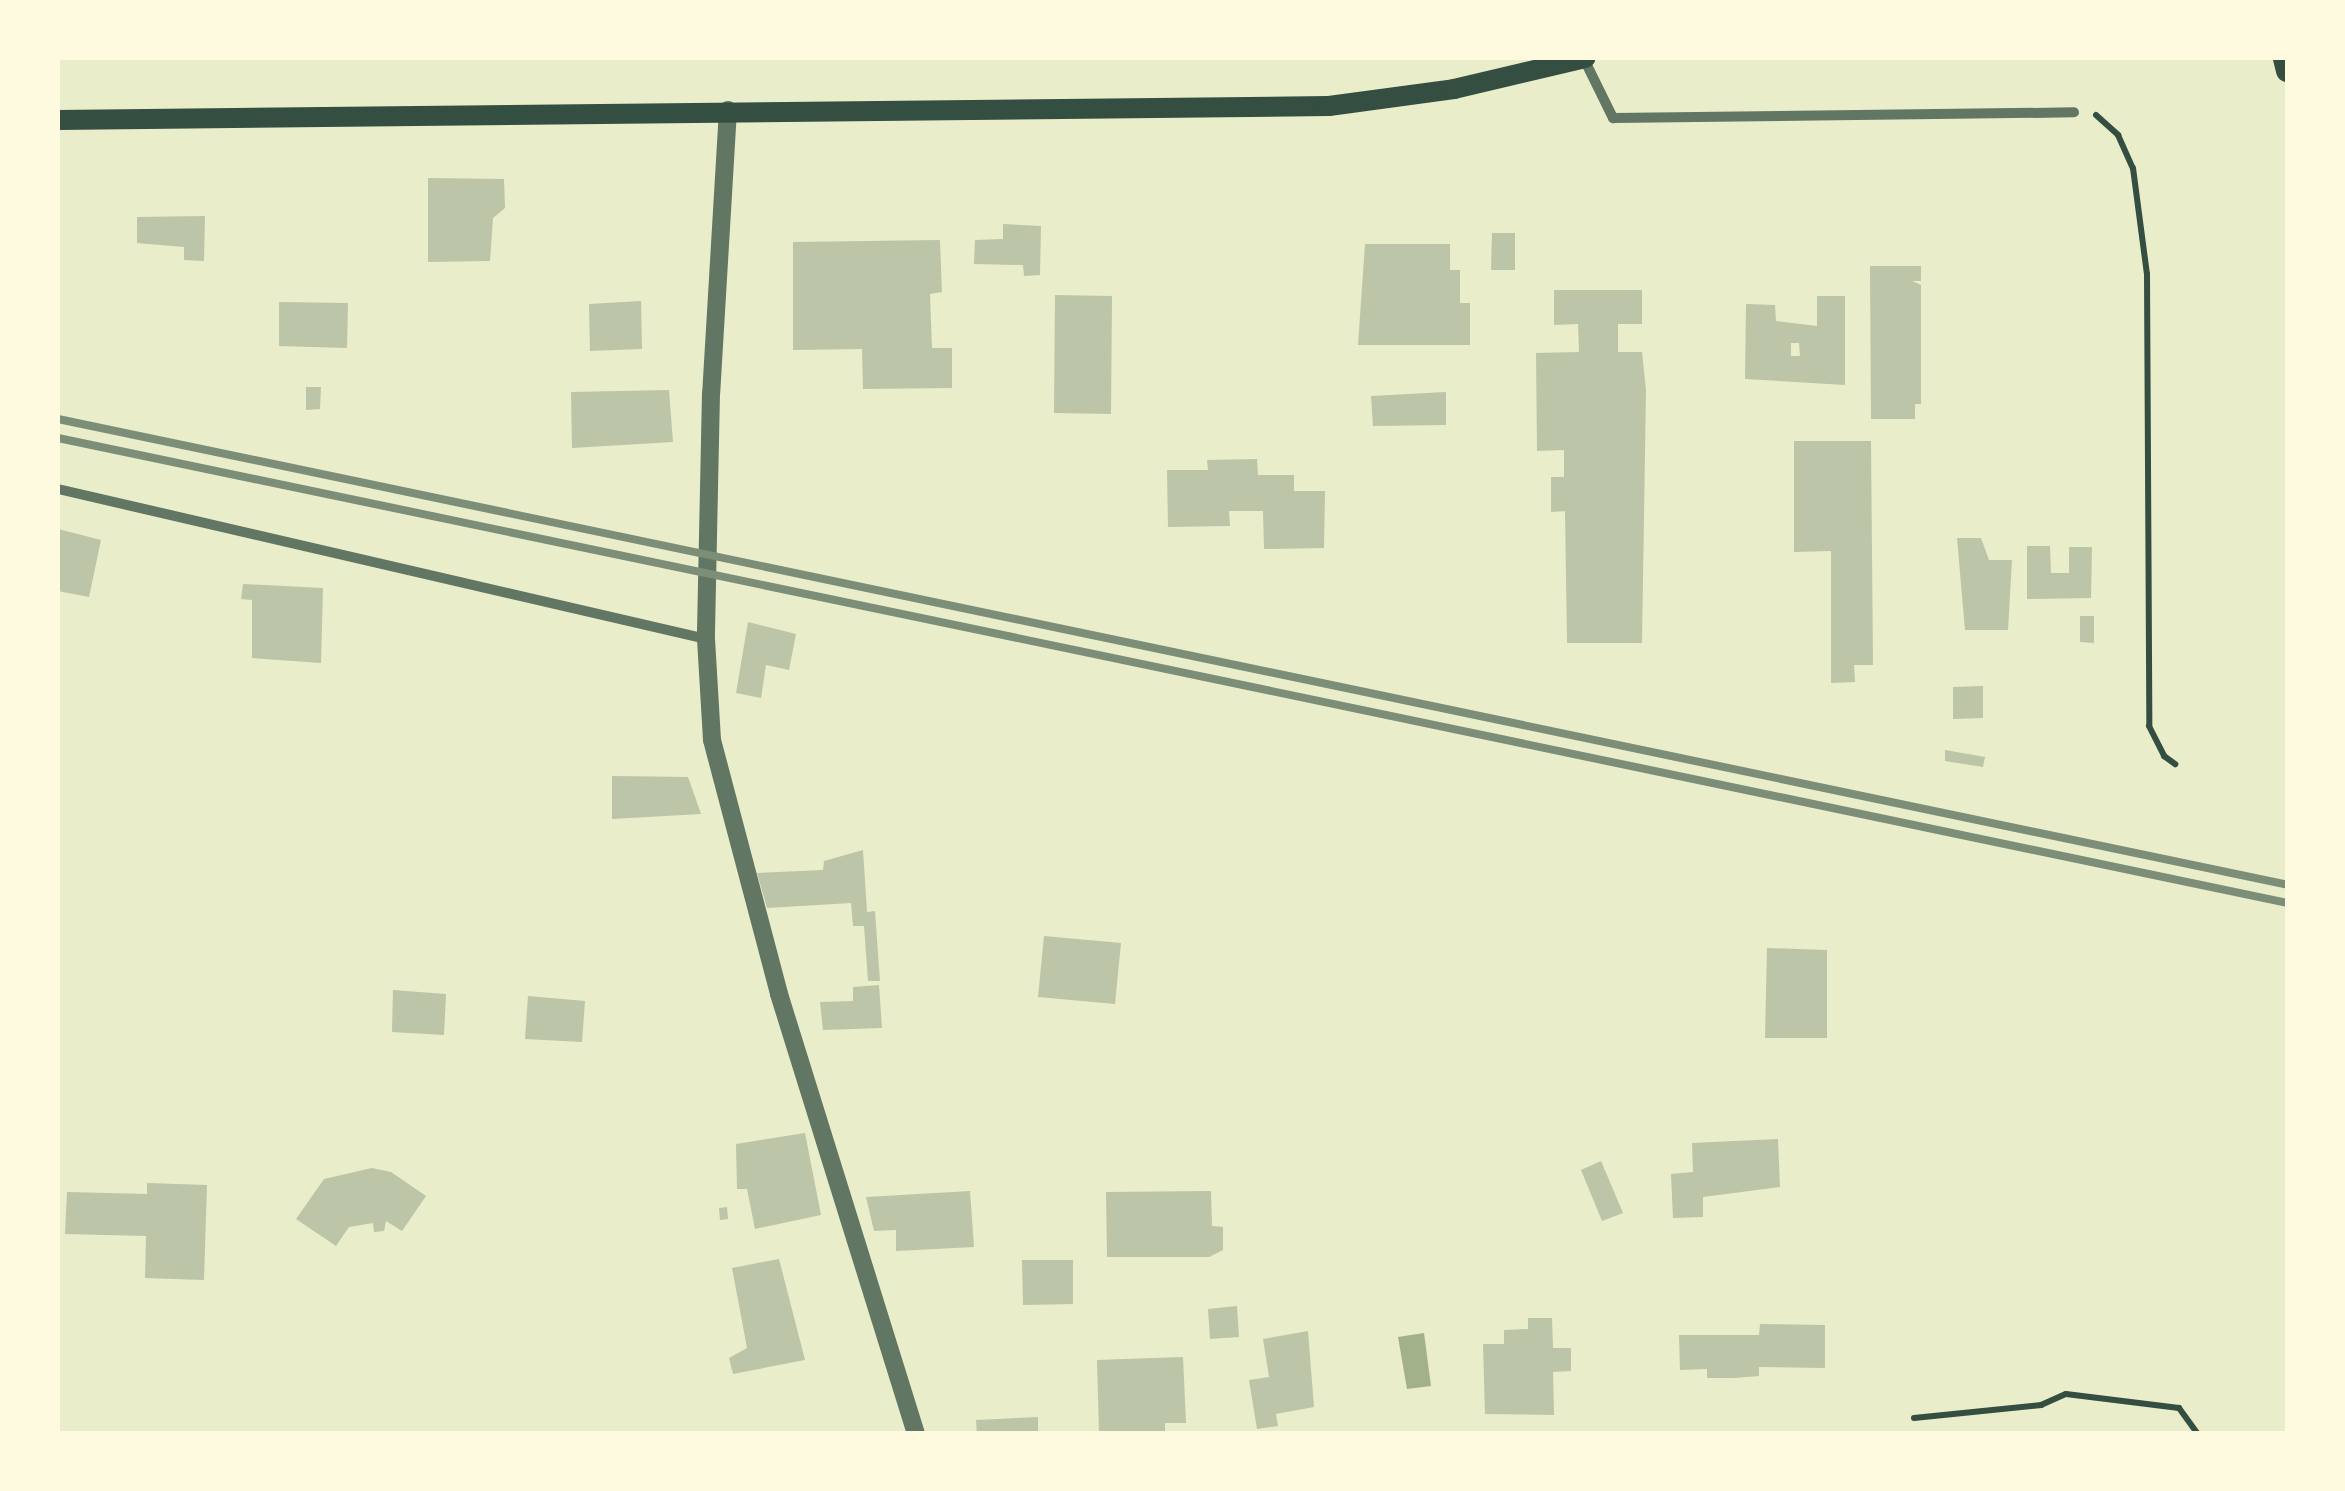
<!DOCTYPE html>
<html>
<head>
<meta charset="utf-8">
<style>
  body { margin:0 }
  #map { position:relative; width:2345px; height:1491px; overflow:hidden; background:#e9edc9; font-family:"Roboto Condensed",sans-serif }
  div>[style] { position:absolute }
  .water>* { inset:0; background:#a3b18a }
  .building>* { inset:0; background:#bcc5a7 }
  .path>* { height:6px; margin:-3px; padding:0 3px; transform-origin:3px; border-radius:3px; background:#344e41 }
  .minor>* { height:10px; margin:-5px; padding:0 5px; transform-origin:5px; border-radius:5px; background:#617663 }
  .tertiary>* { height:18px; margin:-9px; padding:0 9px; transform-origin:9px; border-radius:9px; background:#617663 }
  .secondary>* { height:20px; margin:-10px; padding:0 10px; transform-origin:10px; border-radius:10px; background:#344e41 }
  .primary>* { height:25px; margin:-12.5px; padding:0 12.5px; transform-origin:12.5px; border-radius:12.5px; background:#344e41 }
  .rail>* { height:8px; margin:-4px; padding:0 4px; transform-origin:4px; border-radius:4px; background:#7c8e77 }
  span { translate:-50% -50%; white-space:nowrap; text-align:center; line-height:1.15; -webkit-text-stroke:9px #fefae0; paint-order:stroke }
  .frame { position:absolute; inset:0; border:60px solid #fefae0; pointer-events:none }
</style>
</head>
<body>
<div id="map">
  <div class="water">
    <i style="clip-path:polygon(1424px 1333px,1431px 1386px,1407px 1389px,1398px 1337px)"></i>
  </div>
  <div class="building">
    <i style="clip-path:polygon(428px 178px,504px 179px,505px 208px,493px 218px,490px 261px,428px 262px)"></i>
    <i style="clip-path:polygon(205px 216px,204px 261px,184px 260px,184px 247px,137px 243px,137px 217px)"></i>
    <i style="clip-path:polygon(1003px 224px,1041px 226px,1040px 275px,1024px 276px,1023px 265px,974px 264px,975px 240px,1003px 239px)"></i>
    <i style="clip-path:polygon(1492px 233px,1515px 233px,1515px 270px,1491px 270px)"></i>
    <i style="clip-path:polygon(940px 240px,942px 292px,930px 294px,932px 348px,952px 348px,952px 388px,863px 389px,862px 349px,793px 350px,793px 242px)"></i>
    <i style="clip-path:polygon(1365px 244px,1450px 244px,1450px 270px,1460px 270px,1460px 303px,1470px 303px,1470px 345px,1358px 345px)"></i>
    <i style="clip-path:polygon(1870px 266px,1921px 266px,1921px 281px,1912px 281px,1921px 285px,1921px 404px,1915px 404px,1915px 419px,1871px 419px)"></i>
    <i style="clip-path:polygon(1554px 290px,1642px 290px,1642px 324px,1618px 324px,1618px 352px,1642px 352px,1646px 390px,1642px 643px,1567px 643px,1565px 511px,1551px 512px,1551px 477px,1564px 477px,1564px 450px,1537px 451px,1536px 353px,1579px 352px,1578px 324px,1554px 325px)"></i>
    <i style="clip-path:polygon(1055px 295px,1112px 296px,1111px 414px,1054px 413px)"></i>
    <i style="clip-path:polygon(evenodd,1817px 296px,1845px 296px,1845px 385px,1745px 379px,1746px 304px,1775px 305px,1776px 321px,1817px 326px,1817px 296px,1791px 343px,1799px 343px,1800px 356px,1791px 356px,1791px 343px)"></i>
    <i style="clip-path:polygon(641px 301px,642px 349px,590px 351px,589px 304px)"></i>
    <i style="clip-path:polygon(279px 302px,348px 303px,347px 348px,279px 346px)"></i>
    <i style="clip-path:polygon(306px 387px,321px 387px,320px 409px,306px 410px)"></i>
    <i style="clip-path:polygon(669px 390px,673px 442px,572px 448px,571px 392px)"></i>
    <i style="clip-path:polygon(1446px 392px,1446px 425px,1373px 426px,1371px 396px)"></i>
    <i style="clip-path:polygon(1794px 441px,1871px 441px,1873px 665px,1854px 665px,1855px 682px,1831px 683px,1831px 551px,1794px 552px)"></i>
    <i style="clip-path:polygon(1257px 459px,1258px 475px,1294px 475px,1294px 491px,1325px 491px,1324px 548px,1264px 549px,1263px 511px,1229px 511px,1230px 526px,1168px 527px,1167px 470px,1208px 470px,1207px 460px)"></i>
    <i style="clip-path:polygon(58px 529px,101px 540px,89px 597px,58px 591px)"></i>
    <i style="clip-path:polygon(1957px 538px,1981px 538px,1989px 560px,2012px 560px,2008px 630px,1965px 630px)"></i>
    <i style="clip-path:polygon(2027px 546px,2050px 546px,2051px 573px,2069px 573px,2069px 547px,2092px 547px,2091px 598px,2027px 599px)"></i>
    <i style="clip-path:polygon(243px 584px,323px 588px,321px 663px,252px 658px,252px 600px,241px 599px)"></i>
    <i style="clip-path:polygon(2080px 616px,2094px 616px,2094px 643px,2080px 642px)"></i>
    <i style="clip-path:polygon(748px 622px,796px 634px,789px 670px,766px 665px,761px 698px,736px 693px)"></i>
    <i style="clip-path:polygon(1983px 686px,1983px 718px,1953px 719px,1953px 687px)"></i>
    <i style="clip-path:polygon(1945px 750px,1985px 757px,1983px 767px,1945px 761px)"></i>
    <i style="clip-path:polygon(612px 776px,688px 777px,701px 814px,612px 819px)"></i>
    <i style="clip-path:polygon(863px 850px,867px 912px,875px 911px,880px 981px,868px 981px,864px 926px,853px 926px,851px 903px,767px 908px,757px 873px,823px 870px,824px 861px)"></i>
    <i style="clip-path:polygon(1044px 936px,1121px 943px,1115px 1004px,1038px 997px)"></i>
    <i style="clip-path:polygon(1767px 948px,1827px 950px,1827px 1038px,1765px 1038px)"></i>
    <i style="clip-path:polygon(879px 985px,882px 1028px,823px 1030px,820px 1002px,853px 1001px,853px 987px)"></i>
    <i style="clip-path:polygon(393px 990px,446px 994px,444px 1035px,392px 1032px)"></i>
    <i style="clip-path:polygon(528px 996px,585px 1001px,582px 1042px,525px 1039px)"></i>
    <i style="clip-path:polygon(805px 1133px,821px 1215px,755px 1229px,747px 1189px,737px 1189px,736px 1144px)"></i>
    <i style="clip-path:polygon(1778px 1139px,1780px 1187px,1703px 1197px,1703px 1217px,1673px 1218px,1671px 1174px,1693px 1172px,1692px 1143px)"></i>
    <i style="clip-path:polygon(1601px 1161px,1623px 1213px,1602px 1221px,1581px 1170px)"></i>
    <i style="clip-path:polygon(372px 1168px,391px 1172px,426px 1196px,402px 1231px,386px 1221px,384px 1231px,374px 1232px,373px 1223px,349px 1227px,336px 1246px,296px 1219px,324px 1179px)"></i>
    <i style="clip-path:polygon(147px 1183px,207px 1185px,204px 1280px,145px 1278px,146px 1236px,65px 1234px,67px 1192px,147px 1194px)"></i>
    <i style="clip-path:polygon(970px 1191px,974px 1247px,896px 1251px,896px 1230px,874px 1231px,866px 1197px)"></i>
    <i style="clip-path:polygon(1211px 1191px,1212px 1226px,1223px 1227px,1223px 1250px,1209px 1257px,1107px 1257px,1106px 1192px)"></i>
    <i style="clip-path:polygon(727px 1207px,728px 1219px,720px 1220px,719px 1208px)"></i>
    <i style="clip-path:polygon(779px 1259px,805px 1360px,733px 1374px,729px 1358px,747px 1348px,732px 1268px)"></i>
    <i style="clip-path:polygon(1022px 1260px,1073px 1260px,1073px 1304px,1023px 1305px)"></i>
    <i style="clip-path:polygon(1237px 1306px,1239px 1337px,1210px 1339px,1208px 1309px)"></i>
    <i style="clip-path:polygon(1528px 1318px,1552px 1318px,1553px 1348px,1571px 1348px,1571px 1371px,1553px 1372px,1554px 1415px,1485px 1414px,1483px 1344px,1504px 1344px,1504px 1330px,1528px 1329px)"></i>
    <i style="clip-path:polygon(1760px 1324px,1825px 1325px,1825px 1368px,1759px 1367px,1759px 1376px,1735px 1378px,1707px 1378px,1707px 1369px,1680px 1370px,1679px 1335px,1759px 1335px)"></i>
    <i style="clip-path:polygon(1308px 1331px,1314px 1407px,1276px 1414px,1278px 1426px,1257px 1429px,1249px 1380px,1269px 1377px,1263px 1339px)"></i>
    <i style="clip-path:polygon(1183px 1357px,1186px 1423px,1165px 1423px,1165px 1433px,1099px 1434px,1097px 1360px)"></i>
    <i style="clip-path:polygon(1038px 1417px,1038px 1434px,977px 1434px,976px 1420px)"></i>
  </div>
  <div class="path">
    <i style="left:2096px;top:115px;width:30px;rotate:42deg"></i>
    <i style="left:2118px;top:135px;width:36px;rotate:66deg"></i>
    <i style="left:2133px;top:168px;width:107px;rotate:82.5deg"></i>
    <i style="left:2147px;top:274px;width:452px;rotate:89.7deg"></i>
    <i style="left:2149px;top:726px;width:34px;rotate:63deg"></i>
    <i style="left:2164px;top:756px;width:14px;rotate:36deg"></i>
    <i style="left:1914px;top:1418px;width:128px;rotate:-5.8deg"></i>
    <i style="left:2041px;top:1405px;width:27px;rotate:-24deg"></i>
    <i style="left:2066px;top:1394px;width:114px;rotate:7.1deg"></i>
    <i style="left:2179px;top:1408px;width:32px;rotate:54deg"></i>
  </div>
  <div class="minor">
    <i style="left:1584px;top:59px;width:66px;rotate:63.8deg"></i>
    <i style="left:1613px;top:118px;width:461px;rotate:-0.7deg"></i>
    <i style="left:58px;top:489px;width:665px;rotate:13.03deg"></i>
  </div>
  <div class="tertiary">
    <i style="left:728px;top:110px;width:284px;rotate:93.4deg"></i>
    <i style="left:711px;top:393px;width:246px;rotate:91.2deg"></i>
    <i style="left:706px;top:639px;width:101px;rotate:86.6deg"></i>
    <i style="left:712px;top:740px;width:263px;rotate:75.2deg"></i>
    <i style="left:779px;top:994px;width:461px;rotate:72.7deg"></i>
  </div>
  <div class="secondary">
    <i style="left:58px;top:120px;width:1271px;rotate:-0.63deg"></i>
    <i style="left:1329px;top:106px;width:126px;rotate:-7.7deg"></i>
    <i style="left:1454px;top:89px;width:135px;rotate:-13.3deg"></i>
  </div>
  <div class="primary">
    <i style="left:2285px;top:58px;width:12px;rotate:76deg"></i>
  </div>
  <div class="rail">
    <i style="left:58px;top:419px;width:2278px;rotate:11.8deg"></i>
    <i style="left:58px;top:438px;width:2278px;rotate:11.78deg"></i>
  </div>
  <div class="frame"></div>
</div>
</body>
</html>
